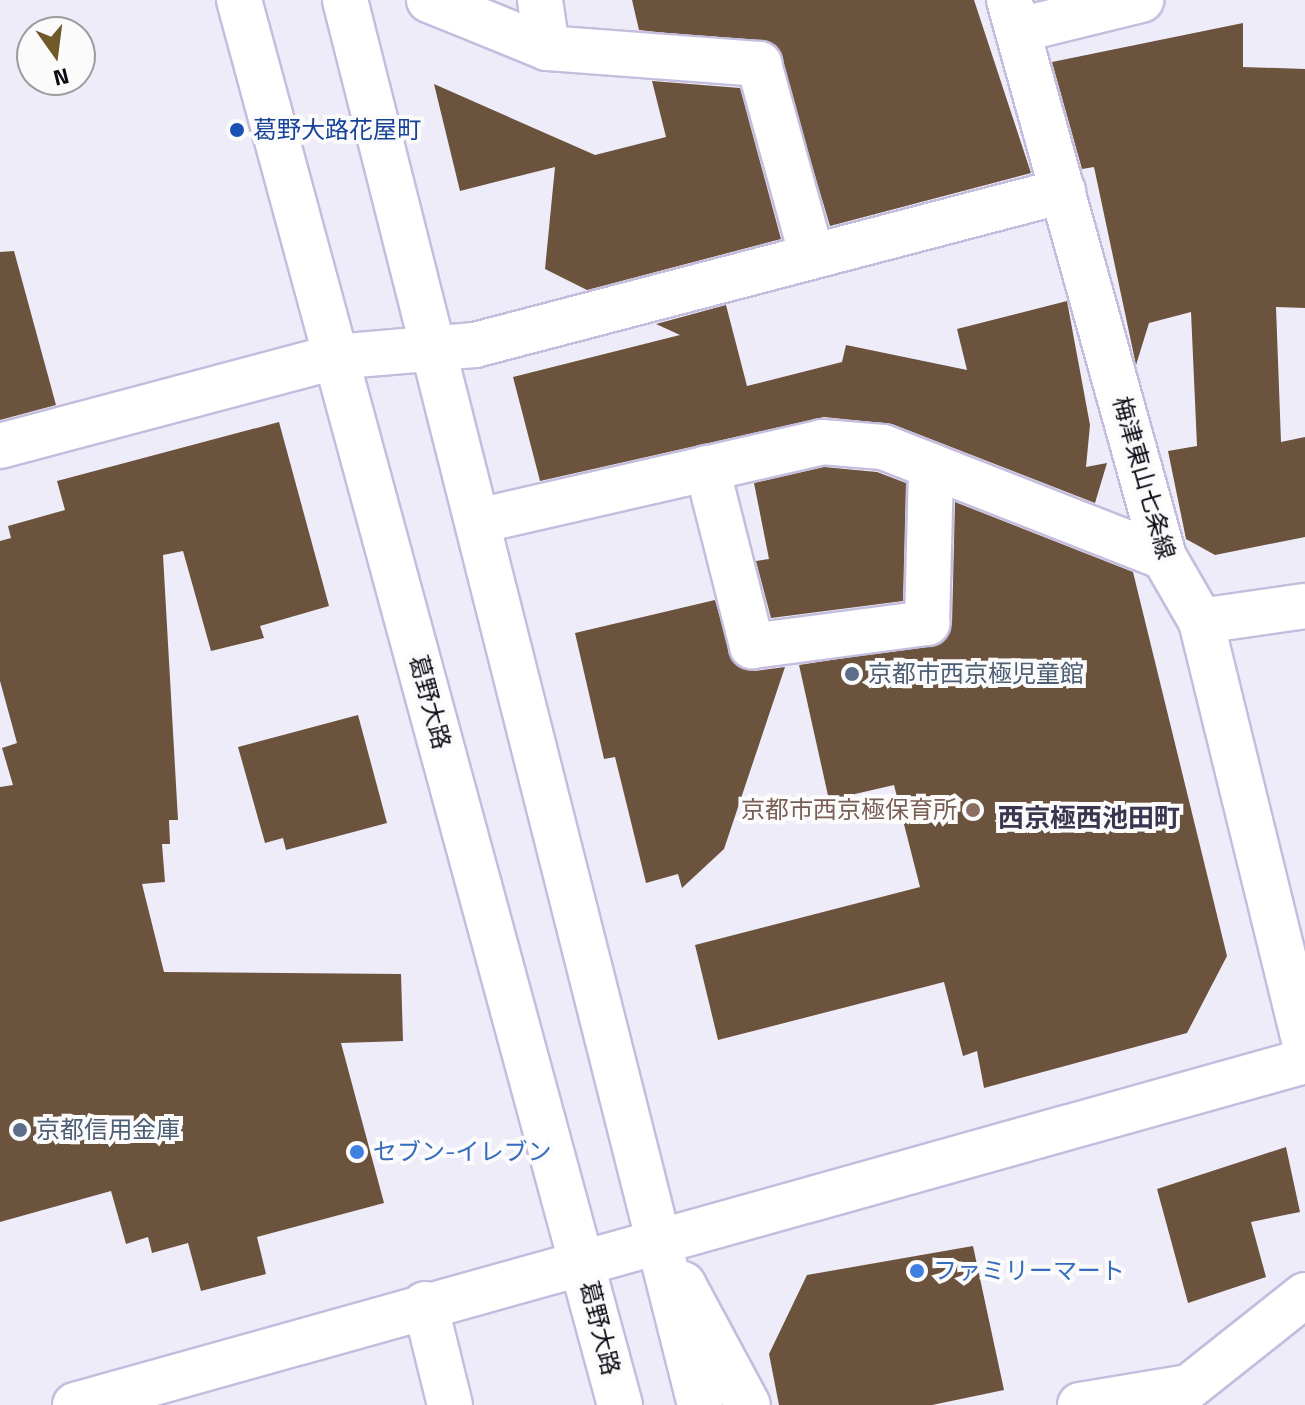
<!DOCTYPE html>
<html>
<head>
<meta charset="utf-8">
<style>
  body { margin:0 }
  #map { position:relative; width:1305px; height:1405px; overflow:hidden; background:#efecfa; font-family:"Titillium Web","Noto Sans JP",sans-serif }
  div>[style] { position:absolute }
  .building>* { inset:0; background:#6c533e }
  .roads { filter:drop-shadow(2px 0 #c4bdde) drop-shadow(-2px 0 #c4bdde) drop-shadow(0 2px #c4bdde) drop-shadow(0 -2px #c4bdde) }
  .minor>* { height:44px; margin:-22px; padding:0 22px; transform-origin:22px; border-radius:22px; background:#fff }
  .major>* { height:44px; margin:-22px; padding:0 22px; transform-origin:22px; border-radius:22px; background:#fff }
  .dots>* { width:22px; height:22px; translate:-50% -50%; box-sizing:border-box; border:4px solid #fbfbfb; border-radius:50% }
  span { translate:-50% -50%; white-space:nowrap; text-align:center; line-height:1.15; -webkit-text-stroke:8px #fbfbfb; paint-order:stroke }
  .transit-label { font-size:24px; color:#164399 }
  .left { translate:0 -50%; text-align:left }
  .street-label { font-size:24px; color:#0d0a15 }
  .service-label { font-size:24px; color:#4e5e75 }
  .education-label { font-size:24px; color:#785e54 }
  .right { translate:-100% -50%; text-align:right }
  .shop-label { font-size:24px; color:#366cbe }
  .neighbourhood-label { font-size:26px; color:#3c3550; font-weight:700 }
  .north { position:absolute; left:16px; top:16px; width:80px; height:80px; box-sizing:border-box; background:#fbfbfb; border:2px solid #9c9b9f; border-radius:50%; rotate:166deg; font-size:22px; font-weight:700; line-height:32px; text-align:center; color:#0d0a15 }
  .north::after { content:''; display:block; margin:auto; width:28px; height:36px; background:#71592a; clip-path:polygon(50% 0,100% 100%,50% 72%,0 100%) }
</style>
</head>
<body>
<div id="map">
  <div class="building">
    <i style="clip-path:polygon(632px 0,974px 0,1031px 173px,830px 226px,776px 45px,639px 30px)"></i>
    <i style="clip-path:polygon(1243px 23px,1243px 67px,1305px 69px,1305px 308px,1276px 307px,1281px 442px,1305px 437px,1305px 537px,1215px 555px,1186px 539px,1168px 451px,1197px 446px,1191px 312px,1149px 323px,1136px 365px,1094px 167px,1082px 169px,1052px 62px)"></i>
    <i style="clip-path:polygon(652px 81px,740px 88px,781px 239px,587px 290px,545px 269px,555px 167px,460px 191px,434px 84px,595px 155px,666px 137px)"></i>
    <i style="clip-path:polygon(14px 251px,56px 405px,0 420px,0 252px)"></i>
    <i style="clip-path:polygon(1067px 301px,1090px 425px,1086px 467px,1107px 463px,1095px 503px,892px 424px,824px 417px,540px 481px,513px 377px,680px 335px,656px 324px,726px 305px,747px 386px,842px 362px,846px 345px,967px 370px,957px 329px)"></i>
    <i style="clip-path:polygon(279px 422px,329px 606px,260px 626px,264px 638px,211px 651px,183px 551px,163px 555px,178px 820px,169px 820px,170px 844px,162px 844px,165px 882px,142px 884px,164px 972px,401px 974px,403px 1041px,341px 1043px,384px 1203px,257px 1237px,266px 1274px,201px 1291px,188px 1243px,152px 1253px,148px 1237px,126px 1244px,111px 1191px,0 1222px,0 787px,13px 785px,2px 748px,17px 743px,0 681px,0 541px,11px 538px,8px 526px,65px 510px,57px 481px)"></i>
    <i style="clip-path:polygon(824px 467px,877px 472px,906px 483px,903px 601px,771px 618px,756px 561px,769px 559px,754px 483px)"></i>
    <i style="clip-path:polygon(955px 502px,1133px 572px,1227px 956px,1187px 1033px,984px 1088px,977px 1051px,963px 1056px,944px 982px,718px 1040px,695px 945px,920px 887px,894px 785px,829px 800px,799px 665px,942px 643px,952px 624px)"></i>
    <i style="clip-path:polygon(715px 600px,734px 663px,755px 671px,785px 667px,724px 849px,682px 888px,678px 874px,646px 883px,615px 757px,604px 759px,575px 633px)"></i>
    <i style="clip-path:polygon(358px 715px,387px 823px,286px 850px,283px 838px,265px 843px,238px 747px)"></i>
    <i style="clip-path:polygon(1286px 1147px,1300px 1212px,1251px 1222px,1266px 1277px,1188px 1303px,1157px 1189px)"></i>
    <i style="clip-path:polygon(973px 1246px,1004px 1390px,932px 1405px,779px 1405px,769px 1354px,807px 1275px)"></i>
  </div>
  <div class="roads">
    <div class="minor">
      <i style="left:239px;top:0;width:1456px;rotate:74.83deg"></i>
      <i style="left:345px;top:0;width:1449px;rotate:75.82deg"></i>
      <i style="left:429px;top:0;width:127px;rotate:22.1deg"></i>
      <i style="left:547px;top:48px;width:49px;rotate:-98.3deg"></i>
      <i style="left:1019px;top:30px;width:126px;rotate:-13.8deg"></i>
      <i style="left:547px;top:48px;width:213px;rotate:4.3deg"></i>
      <i style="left:759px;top:64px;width:199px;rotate:74.6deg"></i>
      <i style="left:0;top:446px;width:346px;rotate:-14.9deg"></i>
      <i style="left:334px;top:357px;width:142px;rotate:-4.9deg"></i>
      <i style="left:475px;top:345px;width:608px;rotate:-14.68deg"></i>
      <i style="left:707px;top:468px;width:184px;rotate:75.8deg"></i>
      <i style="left:752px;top:646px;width:177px;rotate:-7.5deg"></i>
      <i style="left:927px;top:623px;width:157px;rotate:-88.5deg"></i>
      <i style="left:478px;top:521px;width:353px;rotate:-12.9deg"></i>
      <i style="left:822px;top:442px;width:61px;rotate:4.7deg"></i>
      <i style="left:883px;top:447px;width:302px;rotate:21.4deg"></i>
      <i style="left:1201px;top:621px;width:105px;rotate:-8.2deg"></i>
      <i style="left:683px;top:1284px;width:137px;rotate:61.8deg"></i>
      <i style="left:425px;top:1304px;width:104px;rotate:76.1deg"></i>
      <i style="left:75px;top:1405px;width:1277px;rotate:-15.62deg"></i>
      <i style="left:1080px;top:1405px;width:110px;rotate:-9.4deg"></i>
      <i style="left:1189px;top:1387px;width:148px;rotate:-38.4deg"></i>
    </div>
    <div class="major">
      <i style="left:1009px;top:0;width:578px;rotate:74.45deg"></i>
      <i style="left:1164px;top:557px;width:74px;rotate:60deg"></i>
      <i style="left:1201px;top:621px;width:437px;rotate:76.2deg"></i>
    </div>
  </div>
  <div class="dots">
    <i style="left:237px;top:130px;background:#1a4fb4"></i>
    <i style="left:852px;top:674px;background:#5c6f8a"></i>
    <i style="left:973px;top:810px;background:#8d6e63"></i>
    <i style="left:20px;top:1130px;background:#5c6f8a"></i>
    <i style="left:357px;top:1152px;background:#3f7fe0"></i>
    <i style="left:917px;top:1271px;background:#3f7fe0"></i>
  </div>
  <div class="transit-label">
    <span class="left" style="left:253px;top:130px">葛野大路花屋町</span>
  </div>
  <div class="street-label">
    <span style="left:1144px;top:478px;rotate:74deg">梅津東山七条線</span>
    <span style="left:430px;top:702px;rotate:75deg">葛野大路</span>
    <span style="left:600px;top:1328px;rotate:76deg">葛野大路</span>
  </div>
  <div class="service-label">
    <span class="left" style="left:868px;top:674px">京都市西京極児童館</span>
    <span class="left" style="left:36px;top:1130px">京都信用金庫</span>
  </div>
  <div class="education-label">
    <span class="right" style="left:957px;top:810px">京都市西京極保育所</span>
  </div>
  <div class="shop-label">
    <span class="left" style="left:373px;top:1152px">セブン-イレブン</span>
    <span class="left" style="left:933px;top:1271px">ファミリーマート</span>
  </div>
  <div class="neighbourhood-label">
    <span style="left:1089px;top:818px">西京極西池田町</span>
  </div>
  <div class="north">N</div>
</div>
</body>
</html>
